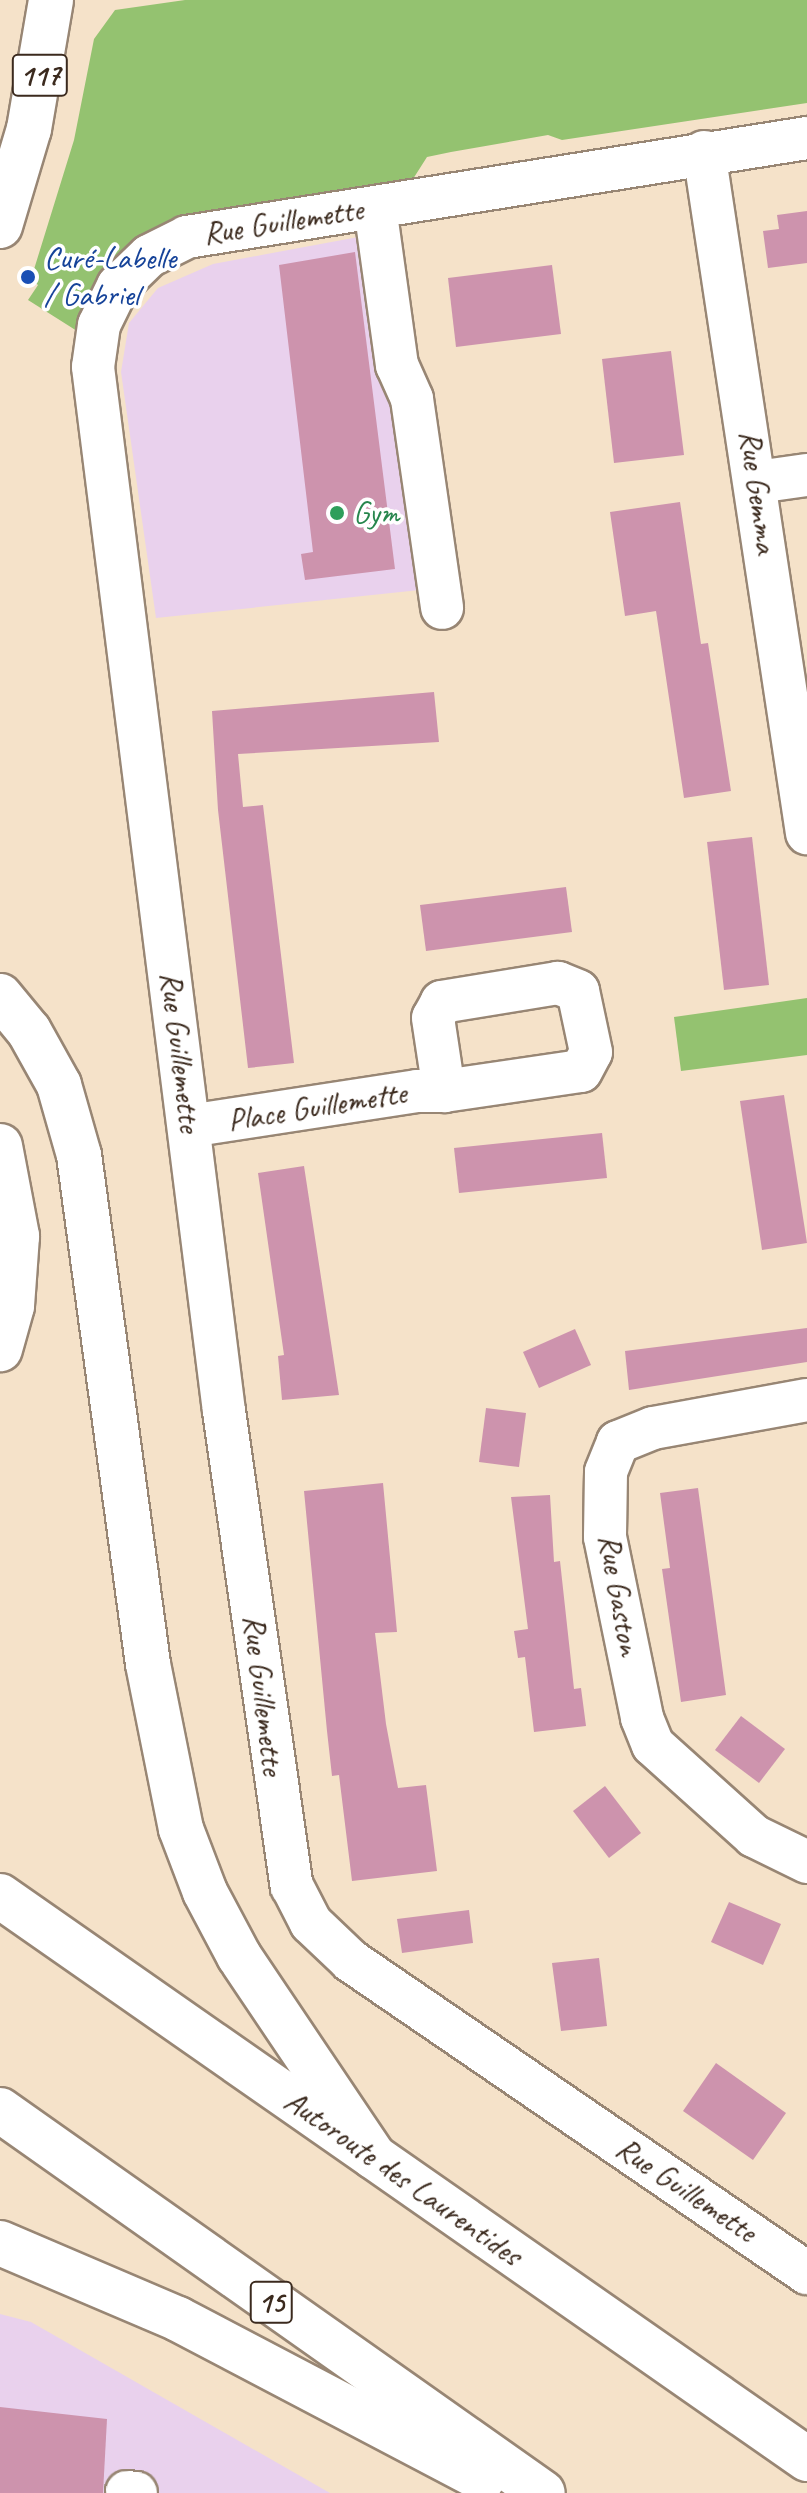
<!DOCTYPE html>
<html>
<head>
<meta charset="utf-8">
<style>
  body { margin:0 }
  #map { position:relative; width:807px; height:2493px; overflow:hidden; background:#f5e2c9; font-family:Caveat,sans-serif }
  div>[style] { position:absolute }
  .built>* { inset:0; background:#e9d1ed }
  .green>* { inset:0; background:#94c270 }
  .building>* { inset:0; background:#cd93ad }
  .roads { filter:drop-shadow(2px 0 #988674) drop-shadow(-2px 0 #988674) drop-shadow(0 2px #988674) drop-shadow(0 -2px #988674) }
  .minor>* { height:42px; margin:-21px; padding:0 21px; transform-origin:21px; border-radius:21px; background:#fff }
  .major>* { height:44px; margin:-22px; padding:0 22px; transform-origin:22px; border-radius:22px; background:#fff }
  .highway>* { height:44px; margin:-22px; padding:0 22px; transform-origin:22px; border-radius:22px; background:#fff }
  .dots>* { width:22px; height:22px; translate:-50% -50%; box-sizing:border-box; border:4px solid #fff; border-radius:50% }
  span { translate:-50% -50%; white-space:nowrap; text-align:center; line-height:1.15; -webkit-text-stroke:7px #fff; paint-order:stroke }
  .shield-label span { padding:2px 6px; background:#fff; border:2px solid; border-radius:6px; -webkit-text-stroke-width:0 }
  .shield-label { font-size:30px; color:#3b2a1e; font-weight:700 }
  .street-label { font-size:32px; color:#3b2a1e }
  .transit-label { font-size:32px; color:#164399 }
  .left { translate:0 -50%; text-align:left }
  .leisure-label { font-size:32px; color:#27864d }
</style>
</head>
<body>
<div id="map">
  <div class="built">
    <i style="clip-path:polygon(396px 230px,448px 587px,156px 618px,121px 372px,129px 323px,158px 288px,213px 264px)"></i>
    <i style="clip-path:polygon(0 2314px,31px 2322px,330px 2493px,0 2493px)"></i>
  </div>
  <div class="green">
    <i style="clip-path:polygon(185px 0,807px 0,807px 103px,562px 140px,548px 135px,451px 152px,427px 157px,413px 179px,176px 220px,137px 239px,106px 266px,87px 298px,77px 331px,28px 300px,38px 285px,31px 279px,74px 140px,94px 39px,115px 10px)"></i>
    <i style="clip-path:polygon(807px 998px,807px 1055px,681px 1071px,674px 1017px)"></i>
  </div>
  <div class="building">
    <i style="clip-path:polygon(807px 211px,807px 263px,768px 268px,763px 231px,779px 229px,777px 215px)"></i>
    <i style="clip-path:polygon(355px 252px,395px 569px,305px 580px,301px 554px,313px 552px,279px 265px)"></i>
    <i style="clip-path:polygon(552px 265px,561px 334px,456px 347px,448px 278px)"></i>
    <i style="clip-path:polygon(671px 351px,684px 455px,614px 463px,602px 359px)"></i>
    <i style="clip-path:polygon(680px 502px,701px 644px,708px 643px,731px 791px,684px 798px,656px 611px,625px 616px,610px 512px)"></i>
    <i style="clip-path:polygon(434px 692px,439px 742px,238px 754px,243px 807px,263px 805px,294px 1063px,248px 1068px,218px 810px,212px 711px)"></i>
    <i style="clip-path:polygon(752px 837px,769px 985px,724px 990px,707px 842px)"></i>
    <i style="clip-path:polygon(566px 887px,572px 932px,426px 951px,420px 905px)"></i>
    <i style="clip-path:polygon(784px 1095px,807px 1243px,762px 1250px,740px 1101px)"></i>
    <i style="clip-path:polygon(602px 1133px,607px 1178px,459px 1193px,454px 1148px)"></i>
    <i style="clip-path:polygon(304px 1166px,339px 1395px,282px 1400px,278px 1356px,284px 1355px,258px 1173px)"></i>
    <i style="clip-path:polygon(807px 1328px,807px 1362px,629px 1390px,625px 1351px)"></i>
    <i style="clip-path:polygon(575px 1329px,591px 1365px,539px 1388px,523px 1352px)"></i>
    <i style="clip-path:polygon(486px 1408px,526px 1413px,519px 1467px,479px 1462px)"></i>
    <i style="clip-path:polygon(383px 1483px,397px 1632px,375px 1633px,386px 1724px,398px 1788px,426px 1785px,437px 1871px,352px 1881px,339px 1775px,332px 1776px,327px 1731px,304px 1491px)"></i>
    <i style="clip-path:polygon(698px 1488px,726px 1695px,681px 1702px,662px 1569px,670px 1568px,660px 1493px)"></i>
    <i style="clip-path:polygon(550px 1495px,554px 1562px,560px 1561px,574px 1689px,581px 1688px,586px 1726px,534px 1732px,525px 1657px,518px 1658px,514px 1631px,528px 1629px,511px 1497px)"></i>
    <i style="clip-path:polygon(741px 1716px,785px 1749px,759px 1783px,715px 1750px)"></i>
    <i style="clip-path:polygon(605px 1786px,641px 1833px,609px 1858px,573px 1811px)"></i>
    <i style="clip-path:polygon(729px 1902px,781px 1924px,763px 1965px,711px 1942px)"></i>
    <i style="clip-path:polygon(469px 1910px,473px 1943px,402px 1953px,397px 1919px)"></i>
    <i style="clip-path:polygon(599px 1958px,607px 2026px,561px 2031px,552px 1963px)"></i>
    <i style="clip-path:polygon(716px 2063px,786px 2113px,753px 2160px,683px 2111px)"></i>
    <i style="clip-path:polygon(0 2407px,107px 2419px,103px 2493px,0 2493px)"></i>
  </div>
  <div class="roads">
    <div class="minor">
      <i style="left:807px;top:138px;width:628px;rotate:170.93deg"></i>
      <i style="left:187px;top:237px;width:42px;rotate:153.4deg"></i>
      <i style="left:149px;top:256px;width:43px;rotate:135.9deg"></i>
      <i style="left:118px;top:286px;width:43px;rotate:116deg"></i>
      <i style="left:99px;top:325px;width:42px;rotate:98.1deg"></i>
      <i style="left:93px;top:367px;width:1052px;rotate:82.85deg"></i>
      <i style="left:224px;top:1411px;width:480px;rotate:81.9deg"></i>
      <i style="left:292px;top:1886px;width:42px;rotate:62.8deg"></i>
      <i style="left:311px;top:1923px;width:55px;rotate:43.5deg"></i>
      <i style="left:351px;top:1961px;width:553px;rotate:34.38deg"></i>
      <i style="left:704px;top:152px;width:689px;rotate:81.4deg"></i>
      <i style="left:375px;top:207px;width:160px;rotate:82.1deg"></i>
      <i style="left:397px;top:365px;width:37px;rotate:66deg"></i>
      <i style="left:412px;top:399px;width:211px;rotate:81.8deg"></i>
      <i style="left:757px;top:482px;width:50px;rotate:-8deg"></i>
      <i style="left:189px;top:1126px;width:231px;rotate:-8.7deg"></i>
      <i style="left:417px;top:1091px;width:27px"></i>
      <i style="left:444px;top:1091px;width:138px;rotate:-8.3deg"></i>
      <i style="left:581px;top:1071px;width:21px;rotate:-62deg"></i>
      <i style="left:591px;top:1052px;width:62px;rotate:-102deg"></i>
      <i style="left:578px;top:991px;width:22px;rotate:-158deg"></i>
      <i style="left:558px;top:983px;width:118px;rotate:170.7deg"></i>
      <i style="left:442px;top:1002px;width:18px;rotate:119deg"></i>
      <i style="left:433px;top:1018px;width:74px;rotate:81.4deg"></i>
      <i style="left:807px;top:1400px;width:157px;rotate:169.7deg"></i>
      <i style="left:653px;top:1428px;width:38px;rotate:158deg"></i>
      <i style="left:618px;top:1442px;width:32px;rotate:112deg"></i>
      <i style="left:606px;top:1472px;width:65px;rotate:90.9deg"></i>
      <i style="left:605px;top:1537px;width:185px;rotate:78.4deg"></i>
      <i style="left:642px;top:1718px;width:29px;rotate:68deg"></i>
      <i style="left:653px;top:1745px;width:136px;rotate:42deg"></i>
      <i style="left:754px;top:1836px;width:59px;rotate:26.1deg"></i>
      <i style="left:127px;top:2492px;width:9px;rotate:6deg"></i>
    </div>
    <div class="major">
      <i style="left:0;top:226px;width:101px;rotate:-73.4deg"></i>
      <i style="left:29px;top:129px;width:131px;rotate:-80.3deg"></i>
    </div>
    <div class="highway">
      <i style="left:0;top:996px;width:45px;rotate:50.4deg"></i>
      <i style="left:29px;top:1031px;width:62px;rotate:60.9deg"></i>
      <i style="left:59px;top:1085px;width:73px;rotate:74.1deg"></i>
      <i style="left:79px;top:1155px;width:514px;rotate:82.28deg"></i>
      <i style="left:148px;top:1664px;width:168px;rotate:78.7deg"></i>
      <i style="left:181px;top:1829px;width:67px;rotate:69.1deg"></i>
      <i style="left:205px;top:1892px;width:72px;rotate:62deg"></i>
      <i style="left:239px;top:1956px;width:242px;rotate:56.1deg"></i>
      <i style="left:0;top:1146px;width:92px;rotate:79.3deg"></i>
      <i style="left:17px;top:1236px;width:70px;rotate:94.1deg"></i>
      <i style="left:12px;top:1306px;width:45px;rotate:105.6deg"></i>
      <i style="left:0;top:1896px;width:984px;rotate:34.9deg"></i>
      <i style="left:0;top:2110px;width:664px;rotate:35.2deg"></i>
      <i style="left:0;top:2243px;width:194px;rotate:23.1deg"></i>
      <i style="left:178px;top:2319px;width:344px;rotate:27.7deg"></i>
    </div>
  </div>
  <div class="dots">
    <i style="left:28px;top:277px;background:#1a4fb4"></i>
    <i style="left:337px;top:513px;background:#2e9e5b"></i>
  </div>
  <div class="shield-label">
    <span style="left:40px;top:75px">117</span>
    <span style="left:271px;top:2302px">15</span>
  </div>
  <div class="street-label">
    <span style="left:283px;top:222px;rotate:-9deg">Rue Guillemette</span>
    <span style="left:758px;top:492px;rotate:82deg">Rue Gemma</span>
    <span style="left:180px;top:1052px;rotate:83deg">Rue Guillemette</span>
    <span style="left:317px;top:1107px;rotate:-9deg">Place Guillemette</span>
    <span style="left:619px;top:1595px;rotate:80deg">Rue Gaston</span>
    <span style="left:263px;top:1695px;rotate:83deg">Rue Guillemette</span>
    <span style="left:403px;top:2178px;rotate:35deg">Autoroute des Laurentides</span>
    <span style="left:686px;top:2190px;rotate:34deg">Rue Guillemette</span>
  </div>
  <div class="transit-label">
    <span class="left" style="left:44px;top:277px">Curé-Labelle<br>/ Gabriel</span>
  </div>
  <div class="leisure-label">
    <span class="left" style="left:353px;top:513px">Gym</span>
  </div>
</div>
</body>
</html>
